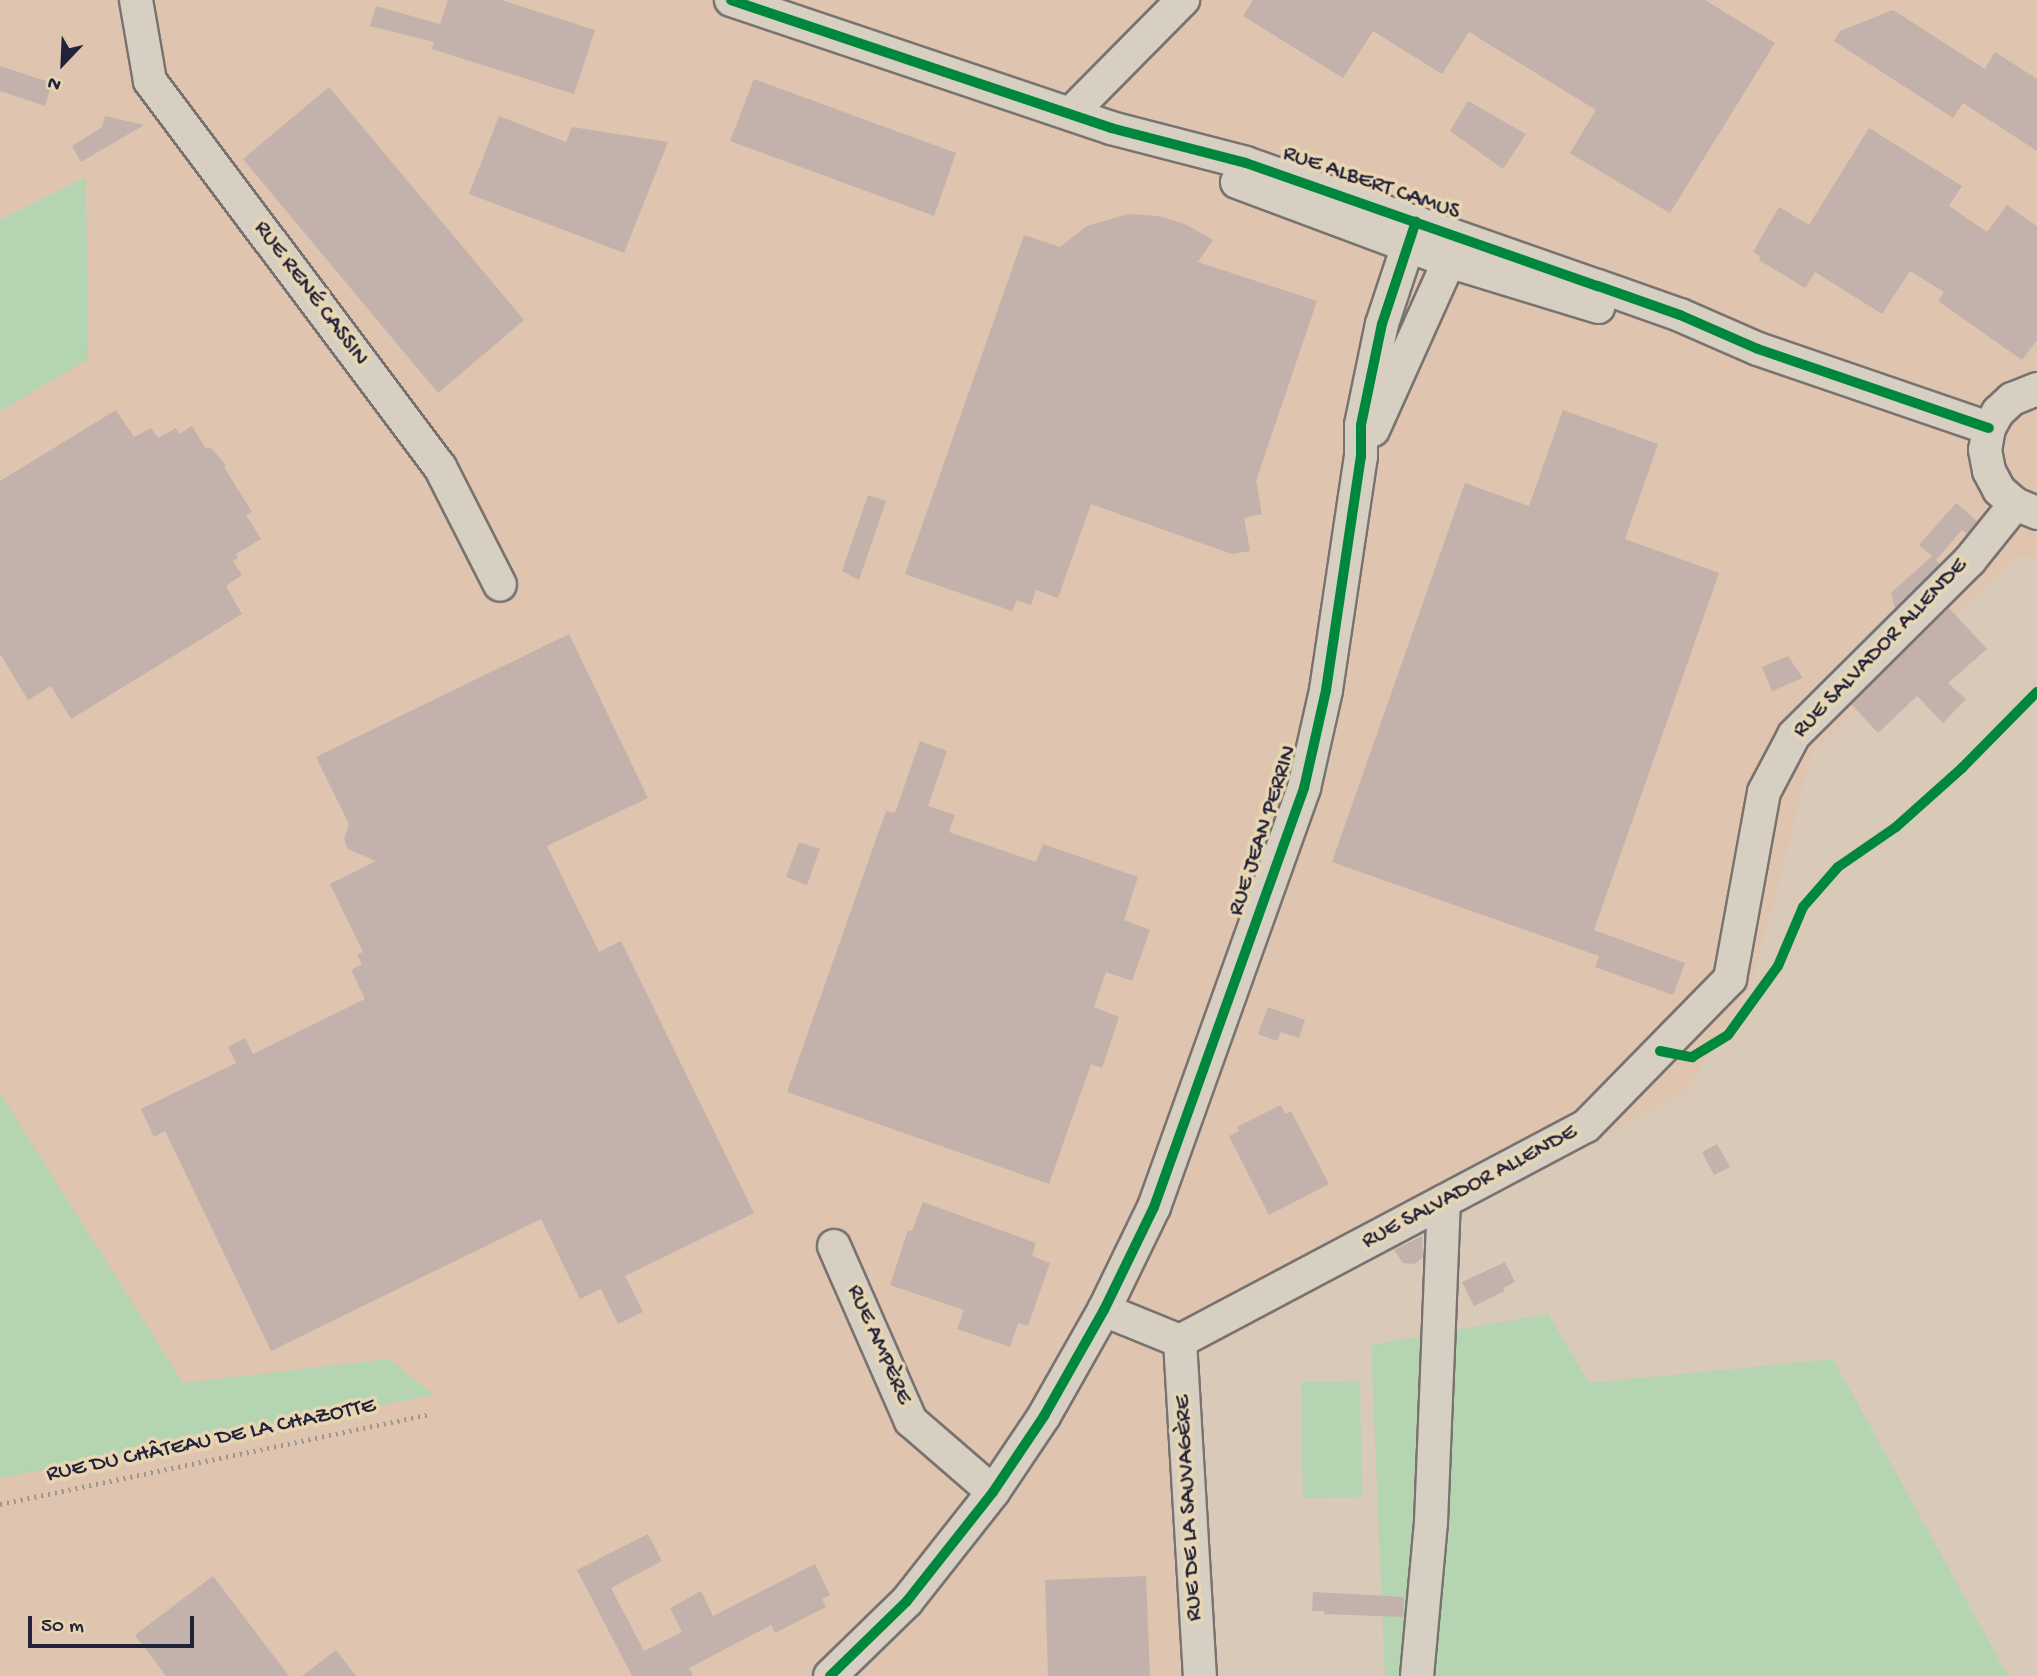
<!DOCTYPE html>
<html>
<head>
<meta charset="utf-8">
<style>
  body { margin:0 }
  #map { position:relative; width:2037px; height:1676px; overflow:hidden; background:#d9c9b9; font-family:"Gochi Hand",sans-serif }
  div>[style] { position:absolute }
  .built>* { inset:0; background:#dfc4af }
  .green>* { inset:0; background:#b4d4b2 }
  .building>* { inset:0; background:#c3b2ab }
  .path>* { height:4.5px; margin-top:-2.25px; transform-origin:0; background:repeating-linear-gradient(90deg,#9d9791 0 2px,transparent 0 7px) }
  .roads { filter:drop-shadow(2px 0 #79726f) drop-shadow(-2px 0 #79726f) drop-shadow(0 2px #79726f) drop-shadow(0 -2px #79726f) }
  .minor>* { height:32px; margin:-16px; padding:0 16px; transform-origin:16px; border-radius:16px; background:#d7cfc2 }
  .cycleway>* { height:10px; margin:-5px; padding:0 5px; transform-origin:5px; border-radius:5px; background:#00873e }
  span { translate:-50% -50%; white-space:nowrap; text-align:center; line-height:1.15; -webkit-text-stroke:7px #e8d6b3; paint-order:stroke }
  .street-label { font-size:23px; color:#22223b }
  .north { position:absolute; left:28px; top:28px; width:70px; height:70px; -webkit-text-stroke:5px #e8d6b3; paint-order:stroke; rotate:203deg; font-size:19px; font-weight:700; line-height:28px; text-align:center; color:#22223b }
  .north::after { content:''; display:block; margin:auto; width:24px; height:32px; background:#22223b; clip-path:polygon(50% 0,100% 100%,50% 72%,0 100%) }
  .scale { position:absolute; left:28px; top:1616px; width:166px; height:32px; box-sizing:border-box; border:4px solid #22223b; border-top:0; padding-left:9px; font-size:21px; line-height:24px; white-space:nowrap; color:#22223b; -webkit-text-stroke:5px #e8d6b3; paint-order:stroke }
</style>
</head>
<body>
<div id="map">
  <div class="built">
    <i style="clip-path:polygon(0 0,2037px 0,2037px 559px,2020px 555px,1812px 753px,1752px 984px,1685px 1092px,1184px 1361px,1194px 1676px,0 1676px)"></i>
  </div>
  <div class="green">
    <i style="clip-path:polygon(86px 177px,88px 359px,0 411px,0 220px)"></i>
    <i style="clip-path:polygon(0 1093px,183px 1383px,389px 1359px,434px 1395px,0 1478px)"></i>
    <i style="clip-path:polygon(1548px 1314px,1589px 1383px,1833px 1359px,2008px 1676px,1385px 1676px,1371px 1345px)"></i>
    <i style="clip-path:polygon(1360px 1381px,1362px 1497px,1303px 1498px,1301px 1382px)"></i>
  </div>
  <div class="building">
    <i style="clip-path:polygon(448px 0,501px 0,595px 30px,574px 94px,432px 49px,434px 42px,370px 26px,376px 6px,440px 24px)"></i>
    <i style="clip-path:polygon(1253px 0,1705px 0,1775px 43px,1670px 213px,1570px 153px,1596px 110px,1469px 32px,1442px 74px,1373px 31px,1343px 78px,1243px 16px)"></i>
    <i style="clip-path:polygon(1893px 10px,1985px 69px,1995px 52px,2037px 79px,2037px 151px,1963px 103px,1953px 118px,1834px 41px,1840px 31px)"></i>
    <i style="clip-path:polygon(0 66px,52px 83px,45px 106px,0 91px)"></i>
    <i style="clip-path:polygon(754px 79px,956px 153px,934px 216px,730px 141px)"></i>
    <i style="clip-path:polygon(329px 87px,524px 320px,438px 393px,243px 159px)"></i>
    <i style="clip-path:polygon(1468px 101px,1526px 134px,1503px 169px,1450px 131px)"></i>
    <i style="clip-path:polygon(105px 116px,144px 125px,81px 162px,72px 146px,102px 127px)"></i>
    <i style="clip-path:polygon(499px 116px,566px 142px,572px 127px,668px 142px,624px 253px,469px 194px)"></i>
    <i style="clip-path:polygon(1869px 128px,1962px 186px,1949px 206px,1987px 232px,2007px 205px,2037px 226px,2037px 340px,2022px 360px,1938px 301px,1944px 292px,1910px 271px,1882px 314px,1815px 272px,1805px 288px,1759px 260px,1760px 256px,1753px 252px,1779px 207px,1809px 225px)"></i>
    <i style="clip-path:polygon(1128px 214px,1159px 216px,1187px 225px,1213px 240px,1198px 262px,1317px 301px,1256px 481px,1262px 514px,1244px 518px,1250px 551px,1232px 554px,1091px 504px,1058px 598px,1036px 590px,1031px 605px,1017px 600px,1012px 611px,905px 574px,1024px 235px,1060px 247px,1087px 226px)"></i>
    <i style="clip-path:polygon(116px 410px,134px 437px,151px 428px,158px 438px,176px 428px,179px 434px,192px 426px,206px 449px,210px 447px,226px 465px,224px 467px,252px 512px,246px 515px,261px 539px,236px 554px,238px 558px,233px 561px,242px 575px,226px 586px,242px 614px,71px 719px,51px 686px,28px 700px,0 654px,0 481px)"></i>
    <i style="clip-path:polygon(1563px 410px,1658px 444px,1625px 539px,1719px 573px,1594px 930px,1685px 963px,1673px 995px,1595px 967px,1599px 956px,1332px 862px,1465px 483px,1529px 506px)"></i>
    <i style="clip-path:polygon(868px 495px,886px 501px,859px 580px,842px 571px)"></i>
    <i style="clip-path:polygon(1956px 503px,1977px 521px,1967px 534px,1962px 530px,1936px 560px,1940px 564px,1895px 609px,1891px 593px,1932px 556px,1919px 545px)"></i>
    <i style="clip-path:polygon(1949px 608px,1987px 649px,1948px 683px,1966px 699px,1943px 723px,1917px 696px,1878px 733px,1851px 704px)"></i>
    <i style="clip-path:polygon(569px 634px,648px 798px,547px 846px,599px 952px,621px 941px,754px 1213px,625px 1276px,643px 1312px,618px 1324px,601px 1289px,580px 1299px,541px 1219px,271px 1351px,165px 1131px,154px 1137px,141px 1109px,236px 1063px,228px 1047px,245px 1038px,253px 1054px,365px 999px,351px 970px,362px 964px,357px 955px,363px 952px,330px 884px,376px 861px,348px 849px,344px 839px,349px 824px,316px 757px)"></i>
    <i style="clip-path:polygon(1788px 656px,1803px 678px,1772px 691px,1762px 667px)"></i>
    <i style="clip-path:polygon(920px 741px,947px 751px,928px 806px,955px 815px,949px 832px,1036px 862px,1043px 844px,1138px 877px,1124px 920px,1150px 930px,1132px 981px,1106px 972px,1094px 1007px,1119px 1017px,1102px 1068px,1091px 1064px,1049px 1184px,787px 1092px,886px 811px,895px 813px)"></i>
    <i style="clip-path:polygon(799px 842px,820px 849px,807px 885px,786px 877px)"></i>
    <i style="clip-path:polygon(1268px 1007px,1305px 1020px,1299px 1038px,1281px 1032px,1277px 1041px,1258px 1034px)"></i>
    <i style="clip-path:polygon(1281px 1105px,1285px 1114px,1291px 1111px,1329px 1184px,1269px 1215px,1229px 1136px,1239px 1131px,1237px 1127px)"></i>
    <i style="clip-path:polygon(1717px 1144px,1730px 1167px,1714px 1175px,1702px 1152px)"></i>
    <i style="clip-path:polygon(923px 1202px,1036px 1243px,1032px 1256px,1050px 1263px,1028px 1326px,1018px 1323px,1010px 1347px,957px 1329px,964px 1310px,890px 1285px,908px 1230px,912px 1231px)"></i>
    <i style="clip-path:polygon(1422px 1236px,1423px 1257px,1415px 1264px,1403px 1263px,1394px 1250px)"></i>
    <i style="clip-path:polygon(1505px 1262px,1515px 1282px,1503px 1288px,1505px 1291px,1474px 1306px,1462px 1282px)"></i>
    <i style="clip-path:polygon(648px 1534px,662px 1561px,611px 1588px,644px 1651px,682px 1632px,670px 1608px,701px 1591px,713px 1616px,815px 1564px,830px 1595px,822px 1599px,826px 1607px,775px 1633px,771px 1625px,689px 1668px,693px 1676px,632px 1676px,577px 1570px)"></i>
    <i style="clip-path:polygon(213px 1576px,289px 1676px,166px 1676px,135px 1635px)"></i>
    <i style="clip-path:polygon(1146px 1576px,1150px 1676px,1048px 1676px,1045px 1580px)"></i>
    <i style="clip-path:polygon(1313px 1592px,1404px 1597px,1403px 1617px,1324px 1614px,1324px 1611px,1312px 1611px)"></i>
    <i style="clip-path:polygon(336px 1650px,356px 1676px,302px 1676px)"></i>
  </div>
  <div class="path">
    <i style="left:0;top:1504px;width:438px;rotate:-11.8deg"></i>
  </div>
  <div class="roads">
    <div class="minor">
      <i style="left:136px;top:0;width:82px;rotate:80.2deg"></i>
      <i style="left:150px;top:81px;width:483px;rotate:53.1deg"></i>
      <i style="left:440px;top:467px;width:132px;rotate:63deg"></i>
      <i style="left:731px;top:0;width:401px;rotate:18.6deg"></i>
      <i style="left:1111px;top:128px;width:139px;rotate:14.5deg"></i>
      <i style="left:1246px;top:163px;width:373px;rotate:19.3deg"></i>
      <i style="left:1598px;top:286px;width:87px;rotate:19.5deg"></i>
      <i style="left:1680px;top:315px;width:85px;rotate:23.6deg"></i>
      <i style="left:1758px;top:349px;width:244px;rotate:18.9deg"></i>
      <i style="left:1070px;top:114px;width:161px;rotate:-45.3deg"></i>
      <i style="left:1237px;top:182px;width:228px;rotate:20.5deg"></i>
      <i style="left:1451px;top:262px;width:154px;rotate:17deg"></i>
      <i style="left:2037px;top:389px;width:27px;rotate:158deg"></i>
      <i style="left:2012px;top:399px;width:19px;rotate:137deg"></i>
      <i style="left:1998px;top:412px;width:18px;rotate:119deg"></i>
      <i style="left:1989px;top:428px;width:22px;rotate:100deg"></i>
      <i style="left:1985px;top:450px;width:21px;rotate:79deg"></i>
      <i style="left:1989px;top:471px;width:21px;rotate:62deg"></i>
      <i style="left:1999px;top:490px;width:21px;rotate:41deg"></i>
      <i style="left:2015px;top:504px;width:24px;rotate:22deg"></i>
      <i style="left:1373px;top:430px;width:207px;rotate:-65.8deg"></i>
      <i style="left:834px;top:1246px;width:191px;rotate:66.3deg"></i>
      <i style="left:911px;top:1421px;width:108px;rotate:40.9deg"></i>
      <i style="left:1104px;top:1310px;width:82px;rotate:22.2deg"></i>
      <i style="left:1180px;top:1341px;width:459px;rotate:-27.9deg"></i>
      <i style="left:1586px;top:1126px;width:206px;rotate:-45.6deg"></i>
      <i style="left:1730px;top:979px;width:190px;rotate:-79.7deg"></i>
      <i style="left:1764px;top:792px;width:64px;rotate:-62.2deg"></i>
      <i style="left:1794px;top:735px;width:248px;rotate:-44.8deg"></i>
      <i style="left:1970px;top:560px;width:72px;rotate:-51.2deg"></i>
      <i style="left:1180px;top:1341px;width:336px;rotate:86.6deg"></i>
      <i style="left:830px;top:1676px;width:107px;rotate:-44.2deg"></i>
      <i style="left:907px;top:1601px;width:139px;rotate:-51.7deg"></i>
      <i style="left:993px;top:1492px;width:92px;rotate:-56.1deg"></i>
      <i style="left:1044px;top:1416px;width:122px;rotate:-60.5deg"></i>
      <i style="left:1104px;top:1310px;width:114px;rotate:-64.1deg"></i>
      <i style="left:1154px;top:1207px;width:445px;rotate:-70.3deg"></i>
      <i style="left:1304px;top:788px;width:100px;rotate:-77.3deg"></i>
      <i style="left:1326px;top:690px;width:236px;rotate:-81.5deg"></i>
      <i style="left:1361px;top:457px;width:32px;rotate:-90deg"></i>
      <i style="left:1361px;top:425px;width:103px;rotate:-78.3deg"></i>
      <i style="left:1382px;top:324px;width:108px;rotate:-71.7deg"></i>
      <i style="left:1417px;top:1676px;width:155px;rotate:-84.8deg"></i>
      <i style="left:1431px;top:1522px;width:321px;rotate:-87.7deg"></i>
    </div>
  </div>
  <div class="cycleway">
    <i style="left:731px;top:0;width:401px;rotate:18.6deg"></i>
    <i style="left:1111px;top:128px;width:139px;rotate:14.5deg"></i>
    <i style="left:1246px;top:163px;width:373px;rotate:19.3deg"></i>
    <i style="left:1598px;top:286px;width:87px;rotate:19.5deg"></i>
    <i style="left:1680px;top:315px;width:85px;rotate:23.6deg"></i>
    <i style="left:1758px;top:349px;width:244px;rotate:18.9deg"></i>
    <i style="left:1660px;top:1051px;width:33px;rotate:11deg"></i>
    <i style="left:1692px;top:1057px;width:42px;rotate:-31.4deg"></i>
    <i style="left:1728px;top:1035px;width:85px;rotate:-54.1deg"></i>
    <i style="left:1778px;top:966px;width:64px;rotate:-67deg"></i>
    <i style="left:1803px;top:907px;width:53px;rotate:-48.8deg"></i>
    <i style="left:1838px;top:867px;width:70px;rotate:-34.6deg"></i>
    <i style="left:1896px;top:827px;width:89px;rotate:-41.8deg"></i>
    <i style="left:1962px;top:768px;width:107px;rotate:-45.4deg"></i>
    <i style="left:830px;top:1676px;width:107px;rotate:-44.2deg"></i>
    <i style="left:907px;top:1601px;width:139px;rotate:-51.7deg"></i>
    <i style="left:993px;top:1492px;width:92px;rotate:-56.1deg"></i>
    <i style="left:1044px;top:1416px;width:122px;rotate:-60.5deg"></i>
    <i style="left:1104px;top:1310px;width:114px;rotate:-64.1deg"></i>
    <i style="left:1154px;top:1207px;width:445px;rotate:-70.3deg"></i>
    <i style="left:1304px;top:788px;width:100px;rotate:-77.3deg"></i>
    <i style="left:1326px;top:690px;width:236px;rotate:-81.5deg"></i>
    <i style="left:1361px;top:457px;width:32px;rotate:-90deg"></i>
    <i style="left:1361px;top:425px;width:103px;rotate:-78.3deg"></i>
    <i style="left:1382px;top:324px;width:108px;rotate:-71.7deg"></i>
  </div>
  <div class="street-label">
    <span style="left:1371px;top:184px;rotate:19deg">RUE ALBERT CAMUS</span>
    <span style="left:310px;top:294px;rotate:53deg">RUE RENÉ CASSIN</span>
    <span style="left:1881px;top:649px;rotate:-46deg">RUE SALVADOR ALLENDE</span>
    <span style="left:1264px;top:831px;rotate:-72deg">RUE JEAN PERRIN</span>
    <span style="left:1470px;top:1188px;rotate:-28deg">RUE SALVADOR ALLENDE</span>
    <span style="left:878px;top:1345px;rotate:66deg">RUE AMPÈRE</span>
    <span style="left:211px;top:1441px;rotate:-12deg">RUE DU CHÂTEAU DE LA CHAZOTTE</span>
    <span style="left:1190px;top:1508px;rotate:-93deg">RUE DE LA SAUVAGÈRE</span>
  </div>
  <div class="north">N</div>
  <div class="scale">50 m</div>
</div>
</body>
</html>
